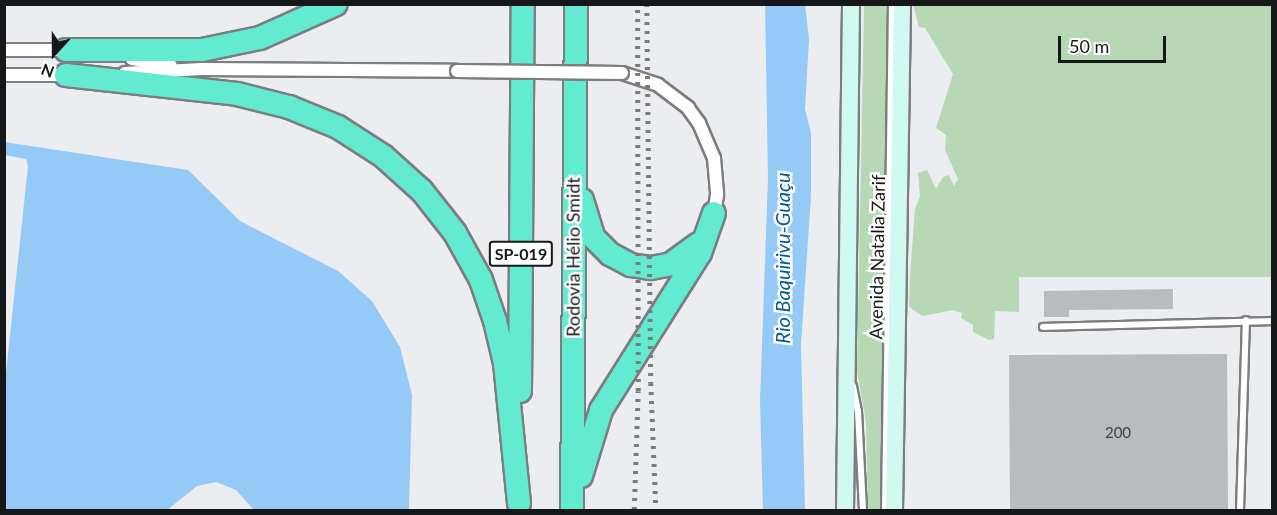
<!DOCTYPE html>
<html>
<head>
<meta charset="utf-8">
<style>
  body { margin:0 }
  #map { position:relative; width:1277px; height:515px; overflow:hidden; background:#ebedf0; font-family:Lato,sans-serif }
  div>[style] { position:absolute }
  .green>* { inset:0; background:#b6d8b4 }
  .water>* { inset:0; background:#96caf6 }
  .building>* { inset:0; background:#b9bbbe }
  .roads { filter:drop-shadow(2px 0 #7b7d80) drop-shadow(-2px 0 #7b7d80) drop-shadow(0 2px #7b7d80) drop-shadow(0 -2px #7b7d80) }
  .service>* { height:6px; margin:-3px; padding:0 3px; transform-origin:3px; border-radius:3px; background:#fff }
  .minor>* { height:12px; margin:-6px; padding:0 6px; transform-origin:6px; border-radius:6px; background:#fff }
  .secondary>* { height:16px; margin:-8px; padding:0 8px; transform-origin:8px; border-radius:8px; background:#d0f9f1 }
  .motorway>* { height:22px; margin:-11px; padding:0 11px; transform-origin:11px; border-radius:11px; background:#62ebd0 }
  .rail>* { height:4.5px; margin-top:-2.25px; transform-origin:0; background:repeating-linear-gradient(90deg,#7a7b7d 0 3px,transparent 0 9px) }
  .bridges { filter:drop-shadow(2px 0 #7b7d80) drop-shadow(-2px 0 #7b7d80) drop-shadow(0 2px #7b7d80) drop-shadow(0 -2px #7b7d80) }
  .minor-bridge>* { height:12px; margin:-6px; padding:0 6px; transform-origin:6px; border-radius:6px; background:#fff }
  span { translate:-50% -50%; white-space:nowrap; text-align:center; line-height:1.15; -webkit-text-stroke:5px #fff; paint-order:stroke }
  .number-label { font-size:15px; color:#3f4042 }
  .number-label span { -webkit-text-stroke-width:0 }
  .shield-label span { padding:2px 4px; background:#fff; border:2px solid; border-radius:4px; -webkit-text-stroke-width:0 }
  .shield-label { font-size:16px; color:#161718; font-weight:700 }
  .street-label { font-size:18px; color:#161718 }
  .water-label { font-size:20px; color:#005a8f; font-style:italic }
  .frame { position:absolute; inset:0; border:6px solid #161718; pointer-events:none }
  .north { position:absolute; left:24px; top:24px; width:60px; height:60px; -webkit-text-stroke:4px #fff; paint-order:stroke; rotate:201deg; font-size:16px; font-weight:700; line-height:24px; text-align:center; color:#161718 }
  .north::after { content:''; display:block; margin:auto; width:21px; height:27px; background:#161718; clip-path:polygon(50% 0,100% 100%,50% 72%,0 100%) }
  .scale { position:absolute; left:1058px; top:36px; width:108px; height:27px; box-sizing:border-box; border:3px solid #161718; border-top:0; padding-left:8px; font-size:18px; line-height:21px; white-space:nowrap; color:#161718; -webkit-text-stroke:4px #fff; paint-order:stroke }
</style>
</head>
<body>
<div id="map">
  <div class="green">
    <i style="clip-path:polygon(864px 5px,887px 5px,881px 510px,868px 510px,866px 422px,857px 371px)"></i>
    <i style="clip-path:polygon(913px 5px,1272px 5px,1272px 277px,1019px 277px,1019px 312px,995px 311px,994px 339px,989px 340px,973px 332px,973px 325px,961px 318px,962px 313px,953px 310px,923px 316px,913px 310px,909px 306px,910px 277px,915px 209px,920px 196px,918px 173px,927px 170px,936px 189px,943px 177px,949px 175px,954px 186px,958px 179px,945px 150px,946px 135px,936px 128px,953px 74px,925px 28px,919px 27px)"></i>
  </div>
  <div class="water">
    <i style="clip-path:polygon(765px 5px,805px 5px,809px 39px,805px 109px,811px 133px,811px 196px,801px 344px,805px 510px,763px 510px,760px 401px,768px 178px)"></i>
    <i style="clip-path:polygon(4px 142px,188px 170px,240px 221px,338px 271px,372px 301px,400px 347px,412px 395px,409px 510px,254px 510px,236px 490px,216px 482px,197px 486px,167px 510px,5px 510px,5px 382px,28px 166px,26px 159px,5px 155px)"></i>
  </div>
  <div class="building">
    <i style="clip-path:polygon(1173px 289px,1173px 309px,1069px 310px,1069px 317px,1044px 317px,1044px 291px)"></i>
    <i style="clip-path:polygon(1227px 354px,1228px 510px,1010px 510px,1009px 355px)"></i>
  </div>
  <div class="roads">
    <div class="service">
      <i style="left:1043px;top:327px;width:229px;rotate:-1.5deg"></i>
      <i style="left:853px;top:386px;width:25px;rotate:79deg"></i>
      <i style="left:858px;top:411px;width:99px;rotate:87.1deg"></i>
      <i style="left:885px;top:510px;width:506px;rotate:-89.21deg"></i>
      <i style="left:1240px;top:510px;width:190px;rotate:-88.2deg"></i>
    </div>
    <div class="minor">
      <i style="left:4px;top:50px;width:66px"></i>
      <i style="left:132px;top:59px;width:39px;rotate:9deg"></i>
      <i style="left:125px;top:73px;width:77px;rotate:-3deg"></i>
      <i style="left:202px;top:69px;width:255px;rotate:0.4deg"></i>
      <i style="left:622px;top:73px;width:38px;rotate:18deg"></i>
      <i style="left:658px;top:85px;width:38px;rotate:37deg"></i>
      <i style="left:688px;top:108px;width:19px;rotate:54deg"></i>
      <i style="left:699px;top:123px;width:38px;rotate:67deg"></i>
      <i style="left:714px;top:158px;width:37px;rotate:85deg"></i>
      <i style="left:717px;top:195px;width:18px;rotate:99deg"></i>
      <i style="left:4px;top:75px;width:65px"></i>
    </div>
    <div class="secondary">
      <i style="left:845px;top:510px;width:506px;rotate:-89.32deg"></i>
      <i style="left:894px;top:510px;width:506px;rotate:-89.09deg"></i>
    </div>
    <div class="motorway">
      <i style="left:66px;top:50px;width:136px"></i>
      <i style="left:202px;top:50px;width:59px;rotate:-11.7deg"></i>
      <i style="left:260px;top:38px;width:83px;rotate:-24.1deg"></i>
      <i style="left:66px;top:75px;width:172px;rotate:6.3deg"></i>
      <i style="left:237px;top:94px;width:54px;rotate:14deg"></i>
      <i style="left:289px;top:107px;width:53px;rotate:22.2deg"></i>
      <i style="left:338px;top:127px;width:54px;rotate:32.8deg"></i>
      <i style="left:383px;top:156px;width:52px;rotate:41.9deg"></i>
      <i style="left:422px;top:191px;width:53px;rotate:51.8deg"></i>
      <i style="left:455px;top:233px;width:54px;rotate:61deg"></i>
      <i style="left:481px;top:280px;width:43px;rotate:71.1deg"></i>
      <i style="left:495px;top:321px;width:43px;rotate:76.6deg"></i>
      <i style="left:505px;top:363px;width:141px;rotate:84.3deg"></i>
      <i style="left:582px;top:200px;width:39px;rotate:73deg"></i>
      <i style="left:593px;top:237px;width:24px;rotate:45deg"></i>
      <i style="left:610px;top:254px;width:24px;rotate:28deg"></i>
      <i style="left:631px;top:265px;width:20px;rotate:9deg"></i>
      <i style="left:651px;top:268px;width:20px;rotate:-11deg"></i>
      <i style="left:671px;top:264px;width:34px;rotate:-36deg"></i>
      <i style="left:520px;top:391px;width:387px;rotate:-89.6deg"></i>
      <i style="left:581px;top:476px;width:69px;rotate:-73.1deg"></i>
      <i style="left:601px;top:410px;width:186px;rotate:-57.8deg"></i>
      <i style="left:700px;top:253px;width:42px;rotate:-70.7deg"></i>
      <i style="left:572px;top:510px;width:506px;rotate:-89.55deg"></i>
    </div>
  </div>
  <div class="rail">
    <i style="left:647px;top:4px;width:379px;rotate:89.4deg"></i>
    <i style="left:651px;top:383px;width:127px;rotate:87.7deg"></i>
    <i style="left:634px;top:510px;width:119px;rotate:-88.1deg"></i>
    <i style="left:638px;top:391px;width:387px;rotate:-90.1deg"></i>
  </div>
  <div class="bridges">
    <div class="minor-bridge">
      <i style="left:457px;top:71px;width:165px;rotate:0.7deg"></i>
    </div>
  </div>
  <div class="number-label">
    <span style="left:1118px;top:433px">200</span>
  </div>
  <div class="shield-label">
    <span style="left:521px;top:254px">SP-019</span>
  </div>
  <div class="street-label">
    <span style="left:573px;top:257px;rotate:-90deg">Rodovia Hélio Smidt</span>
    <span style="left:877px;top:257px;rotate:-89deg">Avenida Natalia Zarif</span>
  </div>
  <div class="water-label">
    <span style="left:782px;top:258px;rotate:-90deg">Rio Baquirivu-Guaçu</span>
  </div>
  <div class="frame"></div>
  <div class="north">N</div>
  <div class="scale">50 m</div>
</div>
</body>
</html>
